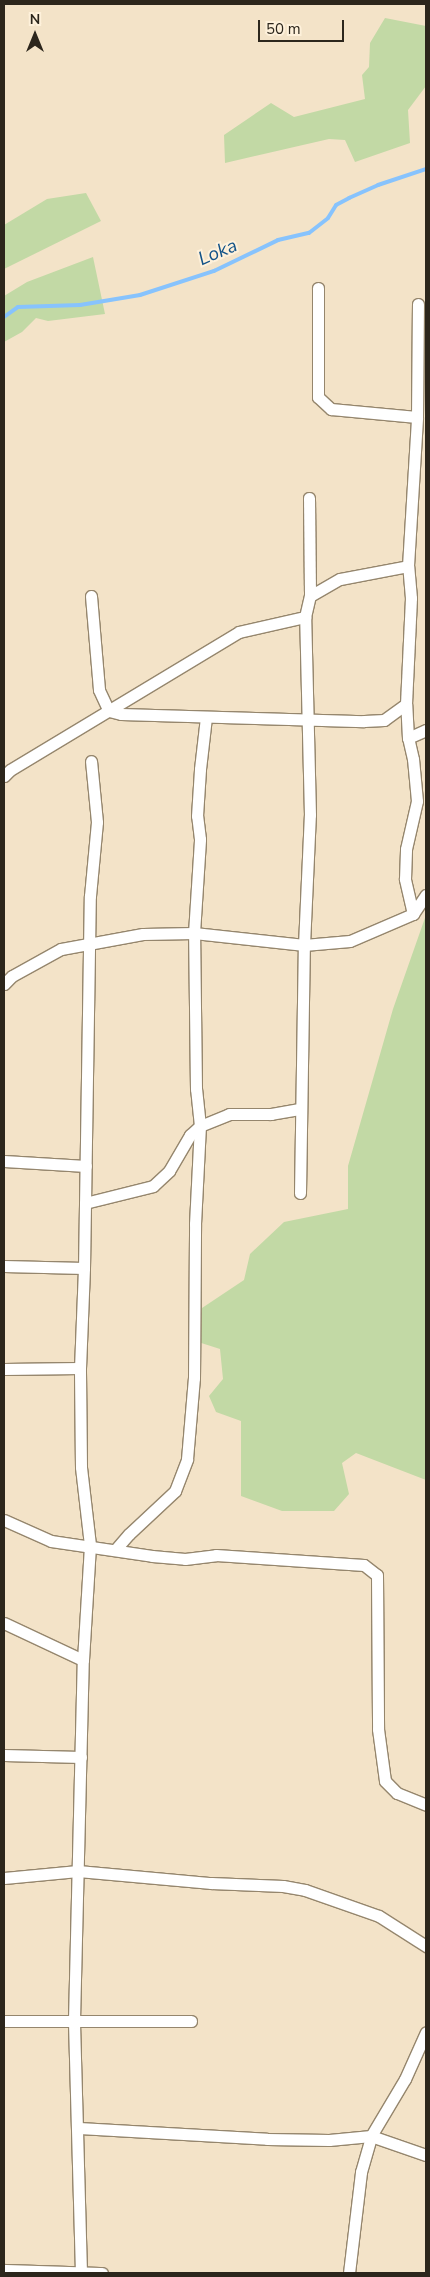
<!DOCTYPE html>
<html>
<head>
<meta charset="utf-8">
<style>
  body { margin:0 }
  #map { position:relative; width:430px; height:2277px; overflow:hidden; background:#f3e3c8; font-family:"Nunito Sans",sans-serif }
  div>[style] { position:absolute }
  .green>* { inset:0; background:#c2d9a5 }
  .stream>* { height:4px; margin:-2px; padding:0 2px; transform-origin:2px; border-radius:2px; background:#87c3fd }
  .roads { filter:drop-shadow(1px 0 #95866d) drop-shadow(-1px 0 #95866d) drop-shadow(0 1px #95866d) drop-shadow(0 -1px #95866d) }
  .street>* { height:11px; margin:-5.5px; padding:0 5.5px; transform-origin:5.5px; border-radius:5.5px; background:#fff }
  span { translate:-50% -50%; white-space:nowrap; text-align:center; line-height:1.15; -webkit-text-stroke:4px #fef1db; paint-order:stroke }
  .water-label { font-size:19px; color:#135388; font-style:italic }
  .frame { position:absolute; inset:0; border:5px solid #2c261c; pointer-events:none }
  .north { position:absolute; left:10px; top:10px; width:50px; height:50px; -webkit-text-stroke:4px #fef1db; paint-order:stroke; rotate:0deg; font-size:14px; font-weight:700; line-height:20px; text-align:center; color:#2c261c }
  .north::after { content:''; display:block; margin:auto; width:18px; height:22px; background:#2c261c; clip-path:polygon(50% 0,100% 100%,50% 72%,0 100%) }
  .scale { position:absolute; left:258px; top:20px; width:86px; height:22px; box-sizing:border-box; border:2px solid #2c261c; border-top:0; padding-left:6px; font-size:15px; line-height:18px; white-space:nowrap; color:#2c261c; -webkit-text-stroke:4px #fef1db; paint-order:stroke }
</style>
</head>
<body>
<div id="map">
  <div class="green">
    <i style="clip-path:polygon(385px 18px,426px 26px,426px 86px,408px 110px,410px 143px,355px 162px,345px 140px,329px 139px,225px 163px,224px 135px,271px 103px,294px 117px,365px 99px,362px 75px,369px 67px,370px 43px)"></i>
    <i style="clip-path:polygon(86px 193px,101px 221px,4px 269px,4px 225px,47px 199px)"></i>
    <i style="clip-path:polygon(93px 257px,105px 314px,48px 321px,36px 318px,22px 332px,4px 342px,4px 296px,27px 282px)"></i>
    <i style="clip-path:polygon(426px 915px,426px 1480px,356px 1453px,342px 1463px,349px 1494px,334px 1511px,282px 1511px,241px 1496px,241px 1421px,216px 1412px,209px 1396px,223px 1379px,220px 1349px,195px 1341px,202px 1308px,244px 1280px,250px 1254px,284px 1222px,348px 1209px,348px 1166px,393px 1009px)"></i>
  </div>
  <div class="stream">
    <i style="left:4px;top:317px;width:17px;rotate:-36deg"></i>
    <i style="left:18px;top:307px;width:62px;rotate:-1.8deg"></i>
    <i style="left:80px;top:305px;width:61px;rotate:-9.5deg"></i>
    <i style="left:140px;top:295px;width:78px;rotate:-18deg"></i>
    <i style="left:214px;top:271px;width:71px;rotate:-25.8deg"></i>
    <i style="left:278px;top:240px;width:32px;rotate:-13deg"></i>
    <i style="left:309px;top:233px;width:24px;rotate:-38deg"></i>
    <i style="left:328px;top:218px;width:15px;rotate:-58deg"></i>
    <i style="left:336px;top:205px;width:15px;rotate:-28deg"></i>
    <i style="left:349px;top:198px;width:32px;rotate:-24deg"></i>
    <i style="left:378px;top:185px;width:51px;rotate:-18.4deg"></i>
  </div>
  <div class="roads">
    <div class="street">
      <i style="left:318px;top:288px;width:109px;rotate:90deg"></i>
      <i style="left:318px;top:397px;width:18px;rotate:43deg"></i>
      <i style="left:331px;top:409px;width:86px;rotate:5.3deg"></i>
      <i style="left:309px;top:498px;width:98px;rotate:89.4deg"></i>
      <i style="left:91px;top:596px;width:94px;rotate:85.1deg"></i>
      <i style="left:99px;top:690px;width:23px;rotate:65deg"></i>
      <i style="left:109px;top:711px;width:12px;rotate:14deg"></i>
      <i style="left:121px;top:714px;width:243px;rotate:1.7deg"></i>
      <i style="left:364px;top:721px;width:20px;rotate:-3deg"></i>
      <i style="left:384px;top:720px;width:27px;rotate:-36deg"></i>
      <i style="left:408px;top:738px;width:20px;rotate:-24deg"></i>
      <i style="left:4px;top:776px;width:8px;rotate:-45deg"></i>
      <i style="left:10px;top:770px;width:267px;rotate:-31.1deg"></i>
      <i style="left:239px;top:632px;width:68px;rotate:-12.8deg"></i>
      <i style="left:413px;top:914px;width:36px;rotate:-103deg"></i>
      <i style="left:405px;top:879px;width:30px;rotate:-88deg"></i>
      <i style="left:406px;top:849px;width:49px;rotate:-77.1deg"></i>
      <i style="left:417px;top:801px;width:42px;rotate:-95.4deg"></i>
      <i style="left:413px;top:759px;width:22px;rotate:-103deg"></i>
      <i style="left:408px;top:738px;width:34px;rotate:-93deg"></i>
      <i style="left:406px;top:704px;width:106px;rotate:-87.3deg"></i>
      <i style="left:411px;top:598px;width:32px;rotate:-95deg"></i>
      <i style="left:408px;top:566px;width:149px;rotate:-86.5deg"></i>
      <i style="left:417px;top:417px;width:113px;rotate:-89.5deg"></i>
      <i style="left:4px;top:984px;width:11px;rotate:-45deg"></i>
      <i style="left:12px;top:976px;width:56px;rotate:-28.9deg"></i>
      <i style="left:61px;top:949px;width:83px;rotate:-10.4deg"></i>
      <i style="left:143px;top:934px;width:51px;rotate:-1.1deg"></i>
      <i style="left:194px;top:933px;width:111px;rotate:6.2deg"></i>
      <i style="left:304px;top:945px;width:46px;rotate:-5deg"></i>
      <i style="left:350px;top:941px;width:69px;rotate:-23.2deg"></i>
      <i style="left:413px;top:914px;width:23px;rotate:-56deg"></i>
      <i style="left:4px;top:1161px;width:82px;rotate:3.5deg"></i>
      <i style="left:300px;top:1193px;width:248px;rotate:-89.1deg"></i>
      <i style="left:304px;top:945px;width:130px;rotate:-87.4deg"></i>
      <i style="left:310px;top:815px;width:198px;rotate:-91.4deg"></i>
      <i style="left:305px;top:617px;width:22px;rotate:-77deg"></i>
      <i style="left:310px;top:596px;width:34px;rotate:-30deg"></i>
      <i style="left:340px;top:579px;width:69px;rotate:-10.8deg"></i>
      <i style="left:85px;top:1203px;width:70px;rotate:-14deg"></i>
      <i style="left:153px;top:1186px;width:22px;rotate:-43deg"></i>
      <i style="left:169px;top:1171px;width:42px;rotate:-59.7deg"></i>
      <i style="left:190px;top:1135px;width:13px;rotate:-42deg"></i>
      <i style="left:200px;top:1126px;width:31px;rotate:-22deg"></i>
      <i style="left:229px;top:1114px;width:42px"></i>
      <i style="left:271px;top:1114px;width:29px;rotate:-10deg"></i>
      <i style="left:4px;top:1266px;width:80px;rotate:1.4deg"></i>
      <i style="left:4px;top:1369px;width:76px;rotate:-0.8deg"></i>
      <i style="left:4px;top:1520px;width:51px;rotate:24.1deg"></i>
      <i style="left:51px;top:1541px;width:102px;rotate:8.4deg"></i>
      <i style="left:152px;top:1556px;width:33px;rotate:5deg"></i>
      <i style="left:185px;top:1559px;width:31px;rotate:-7deg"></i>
      <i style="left:216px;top:1555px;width:148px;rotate:3.9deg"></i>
      <i style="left:364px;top:1565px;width:16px;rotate:38deg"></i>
      <i style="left:377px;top:1575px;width:154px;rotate:89.6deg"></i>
      <i style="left:378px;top:1729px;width:52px;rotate:82.3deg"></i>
      <i style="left:385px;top:1781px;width:17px;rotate:45deg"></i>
      <i style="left:397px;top:1793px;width:31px;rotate:22deg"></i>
      <i style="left:115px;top:1550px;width:21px;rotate:-49deg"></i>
      <i style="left:129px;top:1534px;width:63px;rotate:-43.1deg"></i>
      <i style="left:175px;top:1491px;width:34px;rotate:-69deg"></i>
      <i style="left:187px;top:1459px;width:81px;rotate:-85.1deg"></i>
      <i style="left:194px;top:1378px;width:154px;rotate:-89.6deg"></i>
      <i style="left:195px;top:1224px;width:98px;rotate:-87.1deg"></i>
      <i style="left:200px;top:1126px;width:37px;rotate:-96deg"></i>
      <i style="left:196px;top:1089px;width:156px;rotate:-90.7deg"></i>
      <i style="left:194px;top:933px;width:94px;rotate:-86.3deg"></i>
      <i style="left:200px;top:839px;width:23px;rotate:-97deg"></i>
      <i style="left:197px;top:816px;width:47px;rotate:-86.3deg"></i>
      <i style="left:200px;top:769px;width:52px;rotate:-83.4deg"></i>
      <i style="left:4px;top:1623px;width:87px;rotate:25.1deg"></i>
      <i style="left:4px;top:1755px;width:77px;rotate:1.5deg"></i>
      <i style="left:4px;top:1878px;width:74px;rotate:-5.4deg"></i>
      <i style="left:78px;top:1871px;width:134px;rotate:5.2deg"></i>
      <i style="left:211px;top:1883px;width:72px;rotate:2.4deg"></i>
      <i style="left:283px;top:1886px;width:22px;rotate:10deg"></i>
      <i style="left:305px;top:1890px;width:78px;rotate:19.4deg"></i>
      <i style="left:379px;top:1916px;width:56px;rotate:32.6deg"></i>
      <i style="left:4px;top:2021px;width:187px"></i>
      <i style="left:79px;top:2128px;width:188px;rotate:3.3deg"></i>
      <i style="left:267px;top:2139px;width:62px;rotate:0.9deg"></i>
      <i style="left:329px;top:2140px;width:42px;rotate:-5.4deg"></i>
      <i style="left:371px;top:2136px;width:58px;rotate:19.1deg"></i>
      <i style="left:4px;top:2270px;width:98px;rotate:1.8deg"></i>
      <i style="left:81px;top:2273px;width:253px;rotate:-91.6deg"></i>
      <i style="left:74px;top:2020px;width:360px;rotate:-88.6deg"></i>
      <i style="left:83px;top:1660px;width:115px;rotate:-86.5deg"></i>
      <i style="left:90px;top:1545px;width:79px;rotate:-96.6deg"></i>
      <i style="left:81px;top:1467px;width:99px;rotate:-90.6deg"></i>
      <i style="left:80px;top:1368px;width:100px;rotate:-87.7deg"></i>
      <i style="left:84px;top:1268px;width:372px;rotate:-89.1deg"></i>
      <i style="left:90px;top:896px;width:74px;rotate:-84.6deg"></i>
      <i style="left:97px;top:822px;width:61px;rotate:-95.6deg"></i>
      <i style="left:349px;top:2273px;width:102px;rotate:-83.2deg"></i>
      <i style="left:361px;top:2172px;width:37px;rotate:-74deg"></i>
      <i style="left:371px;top:2136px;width:66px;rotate:-59.2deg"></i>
      <i style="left:405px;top:2079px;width:51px;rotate:-65.9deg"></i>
    </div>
  </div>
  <div class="water-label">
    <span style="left:218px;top:253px;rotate:-23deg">Loka</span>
  </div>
  <div class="frame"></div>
  <div class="north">N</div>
  <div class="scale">50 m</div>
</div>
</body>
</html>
